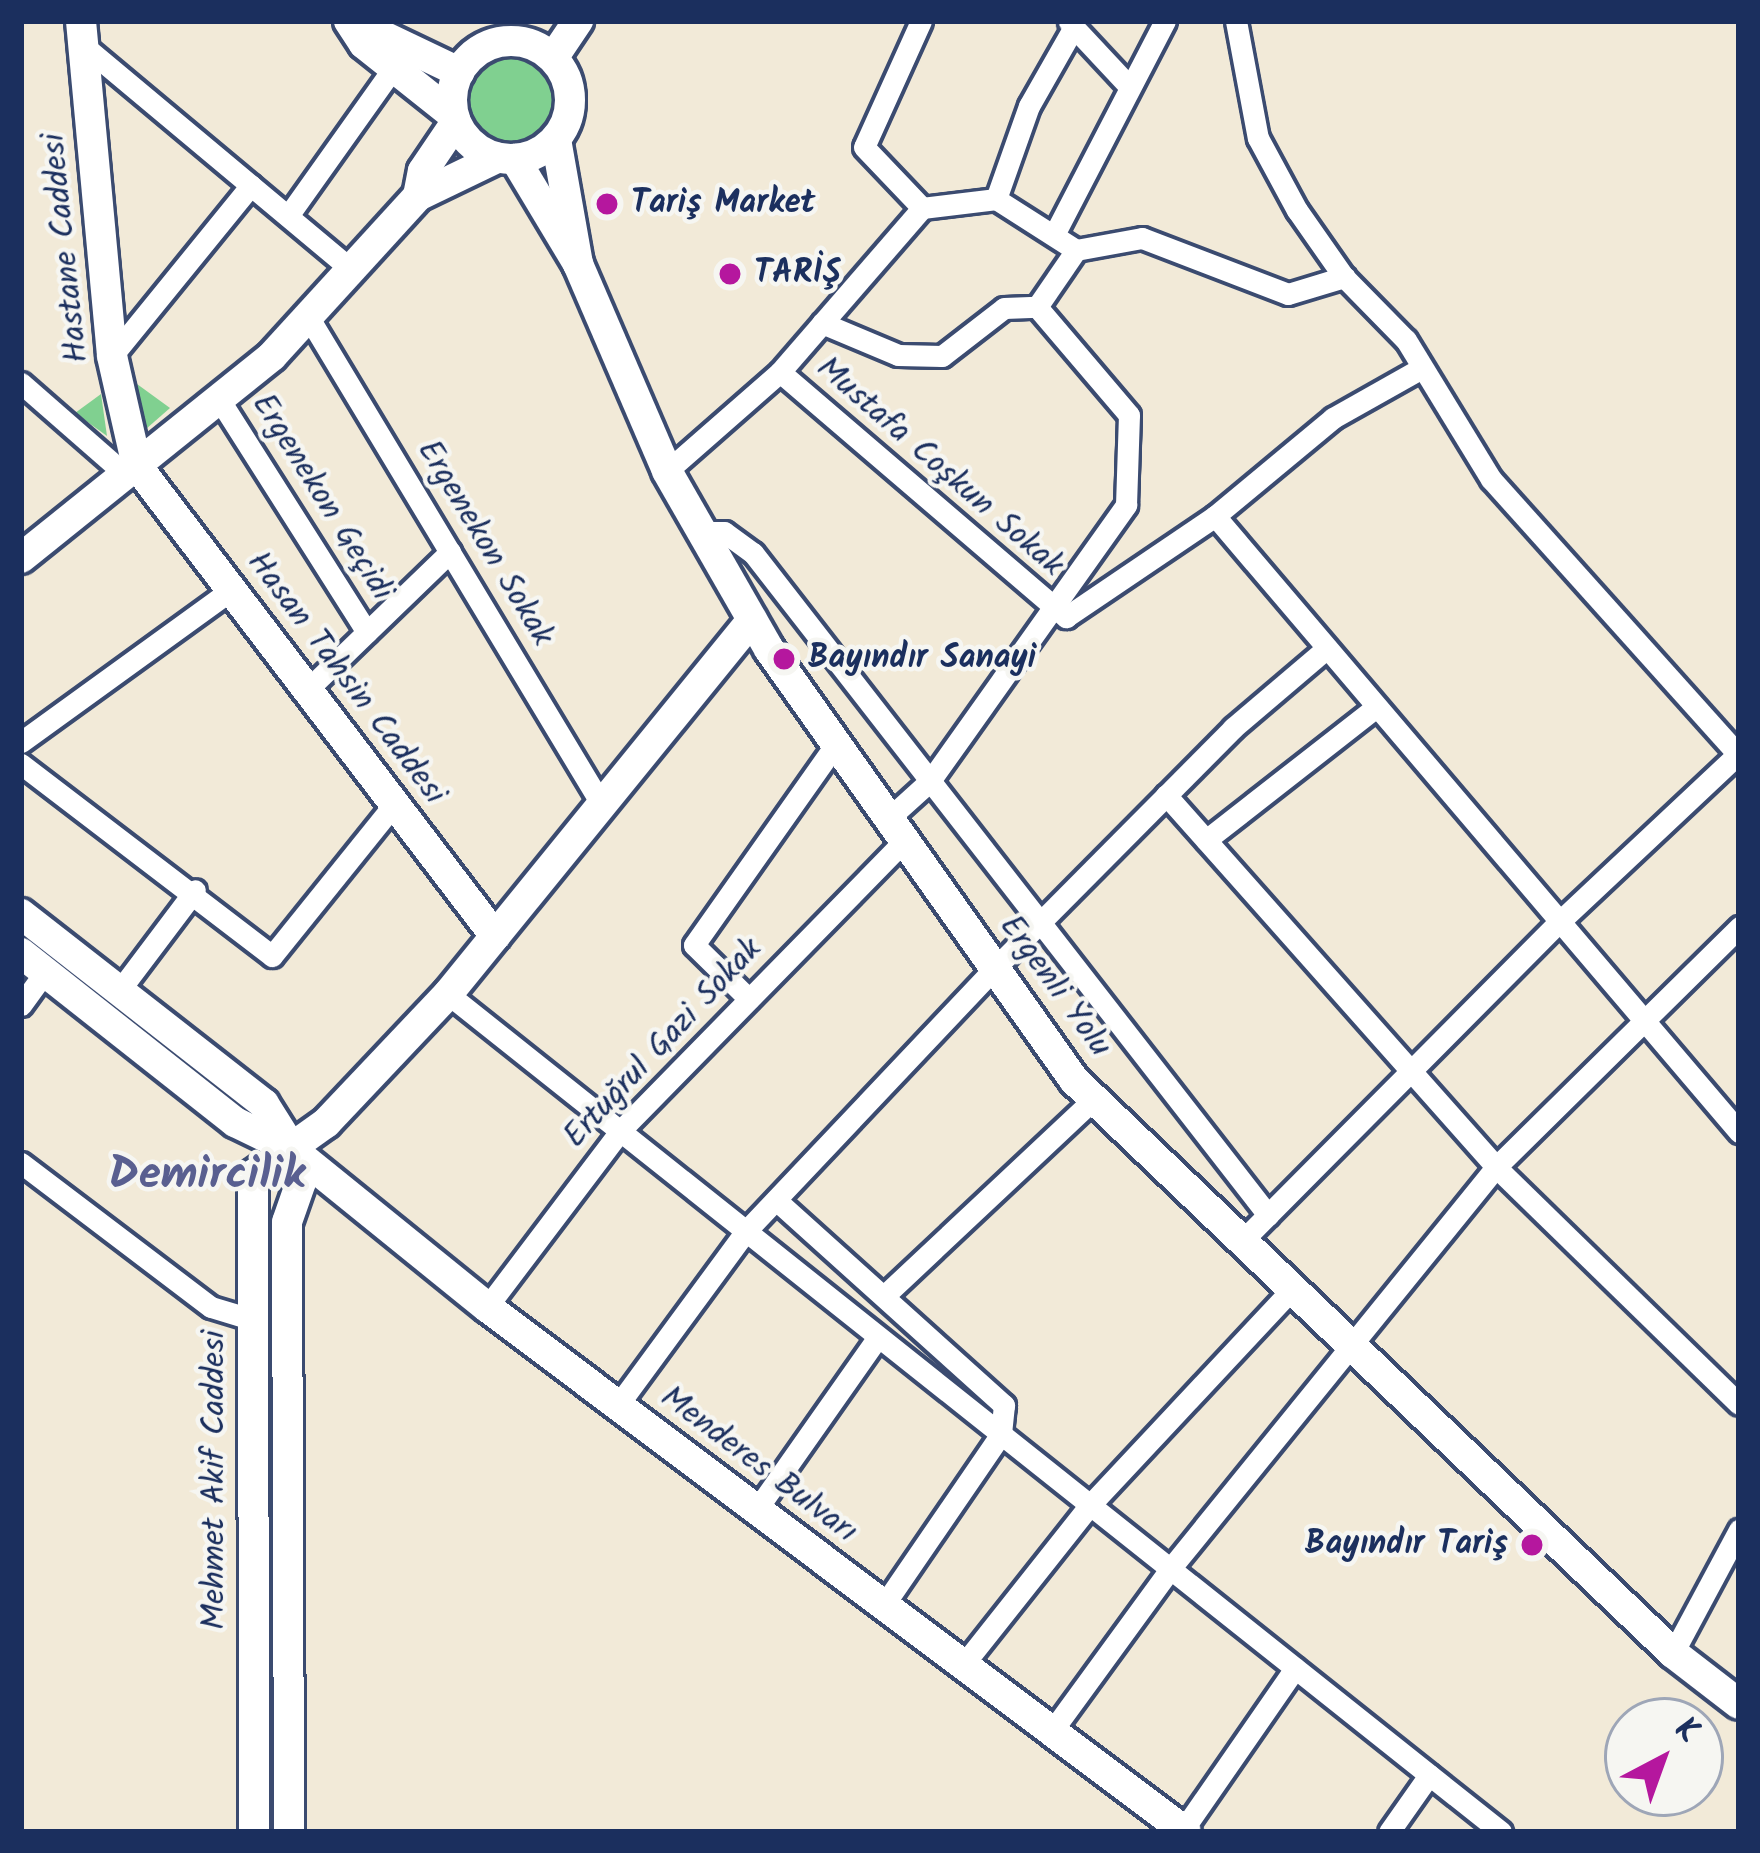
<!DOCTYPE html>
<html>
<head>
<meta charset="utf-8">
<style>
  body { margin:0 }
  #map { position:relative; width:1760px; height:1853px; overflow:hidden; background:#f2ead8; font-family:Kalam,sans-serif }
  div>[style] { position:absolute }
  .green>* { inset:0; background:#80d090 }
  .round { border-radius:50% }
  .roads { filter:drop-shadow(3px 0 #3b4b70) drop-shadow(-3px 0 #3b4b70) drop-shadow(0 3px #3b4b70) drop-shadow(0 -3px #3b4b70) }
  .street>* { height:21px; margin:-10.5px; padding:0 10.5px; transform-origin:10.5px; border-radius:10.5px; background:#fff }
  .secondary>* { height:30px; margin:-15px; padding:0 15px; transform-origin:15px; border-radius:15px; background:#fff }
  .secondary>.ring { margin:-15px; padding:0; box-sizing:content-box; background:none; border:30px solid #fff; border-radius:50% }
  .dots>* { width:33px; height:33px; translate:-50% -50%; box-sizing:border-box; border:6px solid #f6f6f2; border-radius:50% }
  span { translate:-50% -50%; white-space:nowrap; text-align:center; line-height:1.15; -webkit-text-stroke:9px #f6f6f2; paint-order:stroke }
  .poi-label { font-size:33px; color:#1b2f5e; font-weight:700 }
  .left { translate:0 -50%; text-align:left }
  .right { translate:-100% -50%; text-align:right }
  .street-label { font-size:33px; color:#1b2f5e }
  .district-label { font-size:45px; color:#595f90; font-weight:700 }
  .frame { position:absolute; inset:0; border:24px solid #1b2f5e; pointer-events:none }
  .north { position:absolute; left:1604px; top:1697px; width:120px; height:120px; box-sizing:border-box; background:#f6f6f2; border:3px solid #9ea6b7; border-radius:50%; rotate:41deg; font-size:33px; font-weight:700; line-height:48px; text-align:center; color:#1b2f5e }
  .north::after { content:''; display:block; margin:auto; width:42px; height:54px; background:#b5179e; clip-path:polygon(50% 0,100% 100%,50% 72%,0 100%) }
</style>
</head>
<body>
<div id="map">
  <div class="green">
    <i class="round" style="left:466px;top:54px;width:92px;height:92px"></i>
    <i style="clip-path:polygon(137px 384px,170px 408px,146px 429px)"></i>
    <i style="clip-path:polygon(101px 394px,107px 436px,75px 413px)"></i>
  </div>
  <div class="roads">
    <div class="street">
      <i style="left:921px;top:21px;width:138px;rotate:114.3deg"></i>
      <i style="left:864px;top:147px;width:84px;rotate:46.4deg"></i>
      <i style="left:1236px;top:21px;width:119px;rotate:79.4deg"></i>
      <i style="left:1258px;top:138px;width:82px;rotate:61.6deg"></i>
      <i style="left:1297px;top:210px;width:82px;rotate:55deg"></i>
      <i style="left:1344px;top:277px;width:88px;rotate:45.5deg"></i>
      <i style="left:1406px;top:340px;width:163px;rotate:58.6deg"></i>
      <i style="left:1491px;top:479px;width:371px;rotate:48.1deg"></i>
      <i style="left:1069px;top:22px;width:86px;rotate:46.9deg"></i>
      <i style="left:84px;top:46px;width:351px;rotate:39.9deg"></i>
      <i style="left:996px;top:199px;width:99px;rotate:-70.5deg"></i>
      <i style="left:1029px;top:106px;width:85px;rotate:-60.4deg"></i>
      <i style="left:288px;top:216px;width:181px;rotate:-54.6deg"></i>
      <i style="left:1056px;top:231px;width:237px;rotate:-62.6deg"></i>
      <i style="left:309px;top:318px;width:568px;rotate:58.97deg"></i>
      <i style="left:822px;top:323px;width:82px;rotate:22.8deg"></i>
      <i style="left:898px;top:355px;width:44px;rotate:1.3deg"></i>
      <i style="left:942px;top:356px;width:78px;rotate:-37.7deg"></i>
      <i style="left:1004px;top:308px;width:33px;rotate:-2deg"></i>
      <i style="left:1037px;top:307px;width:69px;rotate:-55.6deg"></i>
      <i style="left:112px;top:356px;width:220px;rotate:-50.9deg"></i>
      <i style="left:780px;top:372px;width:377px;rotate:40.6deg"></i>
      <i style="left:1066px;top:617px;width:180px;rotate:-34.1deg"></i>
      <i style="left:1215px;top:516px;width:153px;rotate:-39.7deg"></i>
      <i style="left:1333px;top:418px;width:100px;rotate:-29.4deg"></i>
      <i style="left:21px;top:383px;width:140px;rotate:41.2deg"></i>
      <i style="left:219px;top:399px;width:276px;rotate:57.6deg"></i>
      <i style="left:667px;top:471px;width:150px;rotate:-41.2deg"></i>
      <i style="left:780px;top:372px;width:217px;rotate:-49.1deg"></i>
      <i style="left:922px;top:208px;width:75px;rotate:-6.9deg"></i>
      <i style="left:996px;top:199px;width:95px;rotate:32.5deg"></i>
      <i style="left:1076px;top:250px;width:67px;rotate:-10.3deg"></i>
      <i style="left:1142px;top:238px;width:156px;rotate:21deg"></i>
      <i style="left:1288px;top:294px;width:59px;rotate:-16.9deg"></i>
      <i style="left:1215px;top:516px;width:809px;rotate:49.61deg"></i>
      <i style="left:702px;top:532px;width:22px"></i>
      <i style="left:724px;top:532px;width:36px;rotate:36deg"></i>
      <i style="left:753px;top:553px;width:839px;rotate:52.12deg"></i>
      <i style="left:307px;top:690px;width:199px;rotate:-44deg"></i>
      <i style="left:21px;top:742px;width:259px;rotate:-35.9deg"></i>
      <i style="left:21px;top:764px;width:316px;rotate:37.4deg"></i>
      <i style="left:272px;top:956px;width:195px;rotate:-51.2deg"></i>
      <i style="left:1166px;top:795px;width:497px;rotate:48.4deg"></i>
      <i style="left:1496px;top:1167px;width:339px;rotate:44.3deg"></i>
      <i style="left:889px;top:818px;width:55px;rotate:-42.1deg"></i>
      <i style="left:930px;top:781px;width:339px;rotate:-54.6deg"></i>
      <i style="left:1126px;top:505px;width:90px;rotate:-88.1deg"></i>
      <i style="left:1129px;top:415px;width:142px;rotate:-130.4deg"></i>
      <i style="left:1206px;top:840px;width:216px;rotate:-38deg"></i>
      <i style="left:119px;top:991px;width:126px;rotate:-53deg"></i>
      <i style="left:448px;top:994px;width:1346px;rotate:38.51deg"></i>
      <i style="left:749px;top:999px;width:77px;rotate:-135.5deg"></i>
      <i style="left:694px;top:945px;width:246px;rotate:-54.8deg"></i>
      <i style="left:21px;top:1005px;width:41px;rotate:-54deg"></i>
      <i style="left:21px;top:1163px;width:238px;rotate:37.2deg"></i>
      <i style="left:211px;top:1307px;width:42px;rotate:16.7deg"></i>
      <i style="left:776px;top:1200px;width:307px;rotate:42deg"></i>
      <i style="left:1004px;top:1405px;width:29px;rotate:96deg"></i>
      <i style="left:1001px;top:1434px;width:207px;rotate:124.4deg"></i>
      <i style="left:1242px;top:1241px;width:447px;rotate:-45.2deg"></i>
      <i style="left:1557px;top:924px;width:248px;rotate:-43.2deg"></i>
      <i style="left:884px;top:1296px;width:288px;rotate:-43.2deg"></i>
      <i style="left:487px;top:1307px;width:221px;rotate:-52.9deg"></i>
      <i style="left:620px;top:1131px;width:406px;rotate:-45.6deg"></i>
      <i style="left:618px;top:1405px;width:216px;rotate:-53.7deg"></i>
      <i style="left:746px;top:1231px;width:362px;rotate:-46.6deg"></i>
      <i style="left:995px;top:968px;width:338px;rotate:-45.2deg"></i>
      <i style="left:1233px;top:728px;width:123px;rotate:-40.4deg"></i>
      <i style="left:757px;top:1509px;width:210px;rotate:-54.9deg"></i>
      <i style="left:1673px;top:1653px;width:140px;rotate:-61.8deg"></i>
      <i style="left:963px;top:1665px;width:204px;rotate:-51.6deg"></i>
      <i style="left:1090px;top:1505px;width:296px;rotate:-46.9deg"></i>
      <i style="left:1052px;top:1731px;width:200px;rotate:-53.9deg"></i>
      <i style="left:1170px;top:1569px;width:518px;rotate:-50.96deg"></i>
      <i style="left:1496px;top:1167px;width:342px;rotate:-44.6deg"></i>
      <i style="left:1183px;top:1830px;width:197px;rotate:-55.3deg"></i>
      <i style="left:1389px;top:1832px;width:70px;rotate:-54.9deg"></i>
    </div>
    <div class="secondary">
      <i style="left:81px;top:21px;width:336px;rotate:84.7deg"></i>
      <i style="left:112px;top:356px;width:113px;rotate:77.2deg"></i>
      <i style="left:137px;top:466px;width:591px;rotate:52.7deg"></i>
      <i style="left:349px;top:21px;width:27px;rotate:57deg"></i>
      <i style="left:364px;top:44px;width:112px;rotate:38.5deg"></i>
      <i style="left:352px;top:21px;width:119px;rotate:25.5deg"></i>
      <i class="ring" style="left:452px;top:41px;width:88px;height:88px"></i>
      <i style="left:553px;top:58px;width:45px;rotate:-56deg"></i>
      <i style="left:556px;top:139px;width:127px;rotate:80deg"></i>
      <i style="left:578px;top:264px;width:225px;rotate:66.7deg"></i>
      <i style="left:667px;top:471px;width:205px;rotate:60.2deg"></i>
      <i style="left:769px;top:649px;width:528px;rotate:54.71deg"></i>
      <i style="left:1074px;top:1080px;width:829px;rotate:43.73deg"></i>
      <i style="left:1673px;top:1653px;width:83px;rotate:37.7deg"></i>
      <i style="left:515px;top:159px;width:122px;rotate:59deg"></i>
      <i style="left:418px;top:196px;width:25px;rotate:-79deg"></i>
      <i style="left:423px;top:171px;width:59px;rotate:-56deg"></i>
      <i style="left:21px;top:558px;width:322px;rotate:-38.8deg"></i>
      <i style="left:272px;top:356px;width:217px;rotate:-47.6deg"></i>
      <i style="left:418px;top:196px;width:88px;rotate:-25.7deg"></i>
      <i style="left:21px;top:914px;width:308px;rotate:38deg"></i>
      <i style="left:264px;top:1104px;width:54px;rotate:57.8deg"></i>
      <i style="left:293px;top:1150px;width:33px;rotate:76deg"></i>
      <i style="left:301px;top:1182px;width:42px;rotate:109.3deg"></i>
      <i style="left:287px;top:1222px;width:610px;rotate:89.81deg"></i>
      <i style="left:21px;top:953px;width:273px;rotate:38.3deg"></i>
      <i style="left:235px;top:1122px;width:64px;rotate:25.8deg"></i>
      <i style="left:293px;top:1150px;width:250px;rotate:39deg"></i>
      <i style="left:487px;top:1307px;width:874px;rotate:36.91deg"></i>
      <i style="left:254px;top:1832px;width:657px;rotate:-90.09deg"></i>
      <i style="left:253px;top:1175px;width:90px;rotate:-35.5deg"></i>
      <i style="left:326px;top:1123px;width:178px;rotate:-46.6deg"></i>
      <i style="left:448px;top:994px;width:482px;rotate:-50.9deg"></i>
    </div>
  </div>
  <div class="dots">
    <i style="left:607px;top:204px;background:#b5179e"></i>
    <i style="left:730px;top:274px;background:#b5179e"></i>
    <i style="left:784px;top:659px;background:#b5179e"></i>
    <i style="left:1532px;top:1545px;background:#b5179e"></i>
  </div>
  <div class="poi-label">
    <span class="left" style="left:631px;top:204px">Tariş Market</span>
    <span class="left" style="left:754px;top:274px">TARİŞ</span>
    <span class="left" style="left:808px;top:659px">Bayındır Sanayi</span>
    <span class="right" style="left:1508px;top:1545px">Bayındır Tariş</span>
  </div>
  <div class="street-label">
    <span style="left:67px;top:248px;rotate:-96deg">Hastane Caddesi</span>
    <span style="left:939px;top:468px;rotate:41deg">Mustafa Coşkun Sokak</span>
    <span style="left:321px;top:498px;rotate:58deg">Ergenekon Geçidi</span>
    <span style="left:484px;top:544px;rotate:59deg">Ergenekon Sokak</span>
    <span style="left:345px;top:679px;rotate:53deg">Hasan Tahsin Caddesi</span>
    <span style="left:1054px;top:987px;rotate:54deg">Ergenli Yolu</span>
    <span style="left:664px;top:1044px;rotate:-47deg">Ertuğrul Gazi Sokak</span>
    <span style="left:758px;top:1466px;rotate:37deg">Menderes Bulvarı</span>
    <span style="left:216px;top:1480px;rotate:-90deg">Mehmet Akif Caddesi</span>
  </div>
  <div class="district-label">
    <span style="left:207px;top:1177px">Demircilik</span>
  </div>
  <div class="frame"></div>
  <div class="north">K</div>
</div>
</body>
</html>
